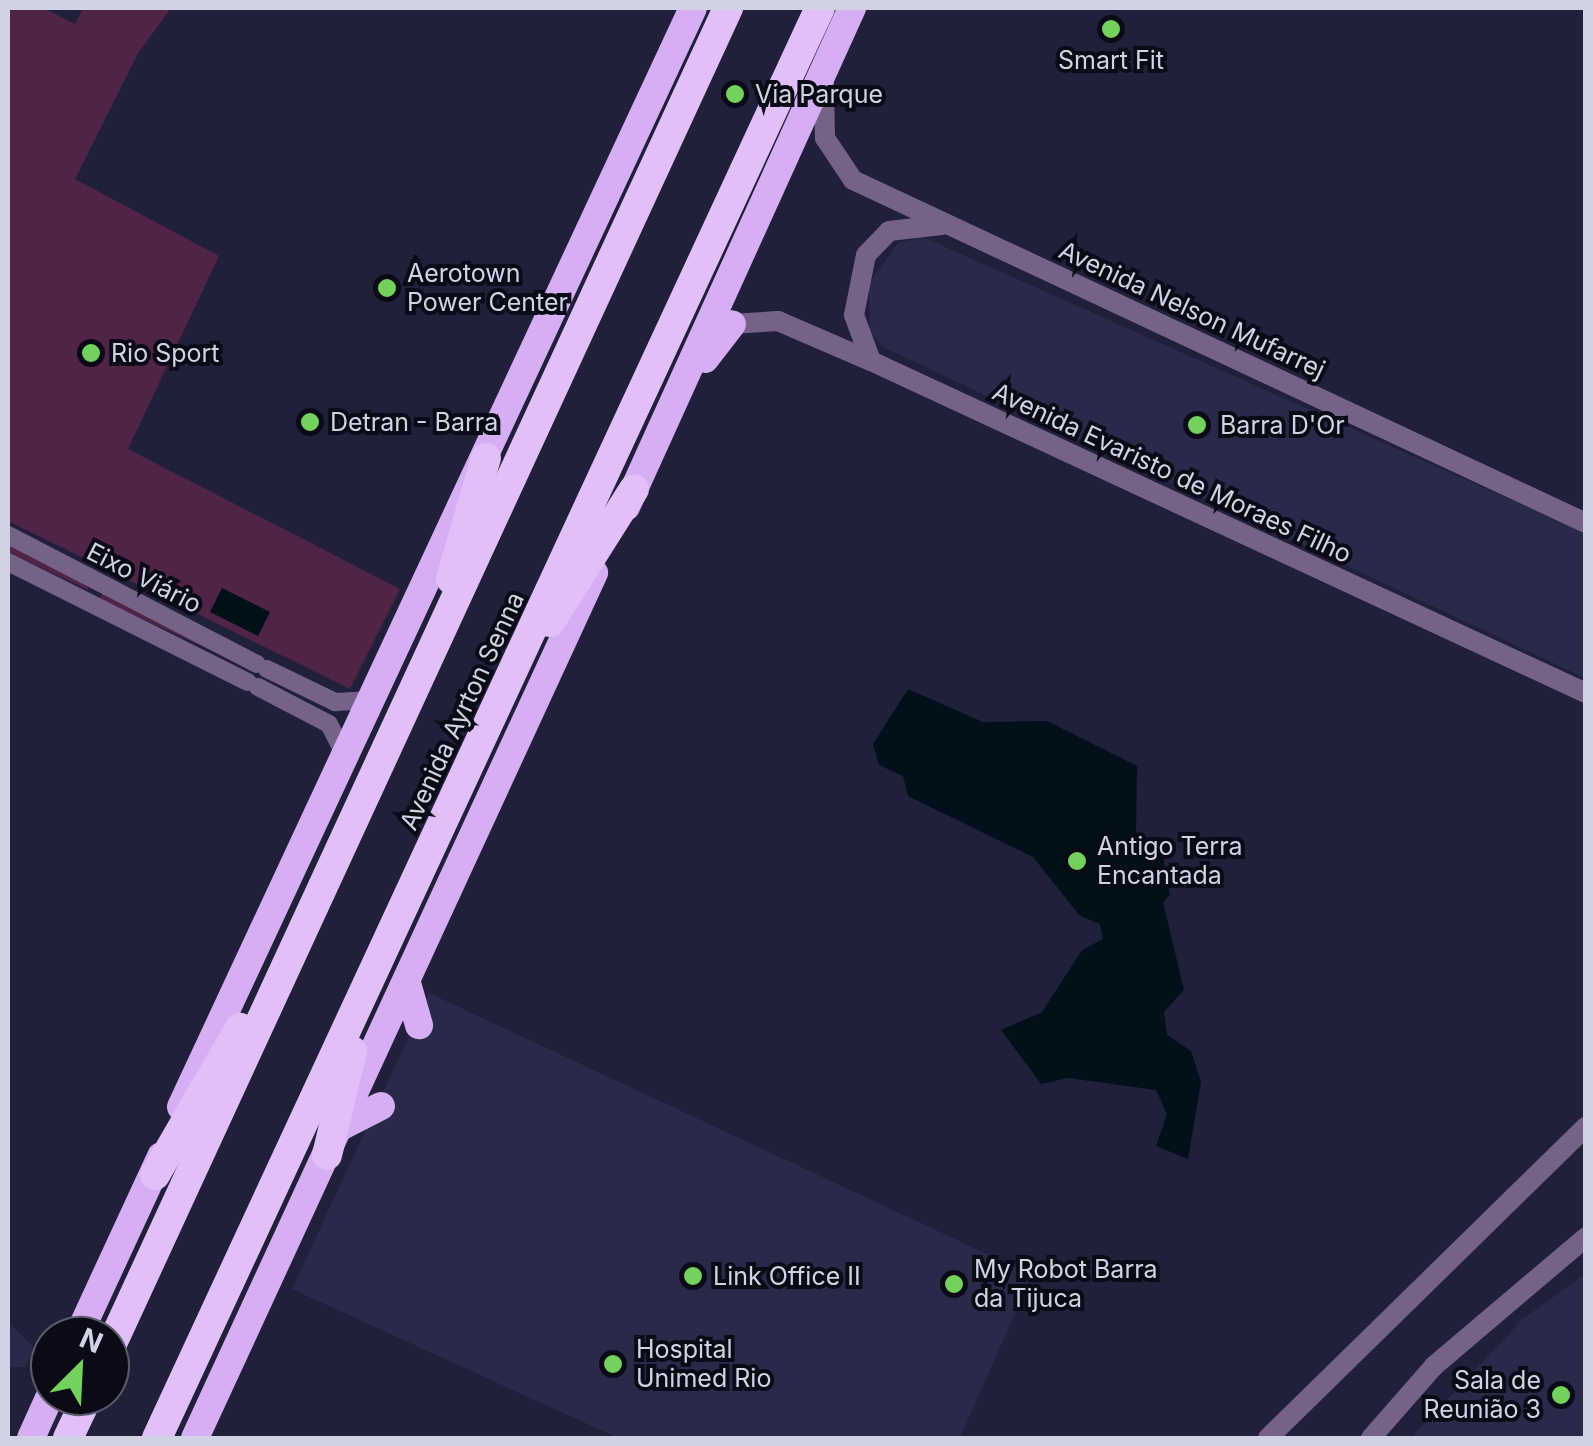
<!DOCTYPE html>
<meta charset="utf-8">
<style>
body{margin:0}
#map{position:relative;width:1593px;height:1446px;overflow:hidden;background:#20203b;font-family:Inter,sans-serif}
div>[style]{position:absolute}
.built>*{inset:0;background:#29294a}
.green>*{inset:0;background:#4f2444}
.water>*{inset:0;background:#001119}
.minor>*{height:18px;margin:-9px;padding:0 9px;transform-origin:9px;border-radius:9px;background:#766187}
.tertiary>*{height:20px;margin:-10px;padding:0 10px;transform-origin:10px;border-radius:10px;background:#766187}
.trunk>*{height:28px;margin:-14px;padding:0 14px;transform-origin:14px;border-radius:14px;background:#d6aef3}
.motorway>*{height:30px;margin:-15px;padding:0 15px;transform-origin:15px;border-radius:15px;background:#e1c0fa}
.dots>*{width:28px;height:28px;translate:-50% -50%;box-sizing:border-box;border:5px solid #0b0b17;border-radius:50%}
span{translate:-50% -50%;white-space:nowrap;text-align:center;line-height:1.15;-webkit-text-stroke:8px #0b0b17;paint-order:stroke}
.poi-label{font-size:25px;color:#d1d3e5}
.left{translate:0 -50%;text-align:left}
.right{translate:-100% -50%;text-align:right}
.street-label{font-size:25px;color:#d1d3e5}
.frame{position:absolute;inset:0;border:10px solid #d1d3e5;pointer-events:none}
.north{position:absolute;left:30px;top:1316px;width:100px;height:100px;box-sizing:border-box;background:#0b0b17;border:2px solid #5a5b69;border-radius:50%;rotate:24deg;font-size:28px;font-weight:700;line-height:40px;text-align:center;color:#d1d3e5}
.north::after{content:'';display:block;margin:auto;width:35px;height:45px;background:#72d25d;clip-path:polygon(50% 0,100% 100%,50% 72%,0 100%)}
</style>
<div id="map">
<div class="built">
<i style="clip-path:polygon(923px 237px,1585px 533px,1585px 678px,883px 347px,870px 332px,869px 283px,898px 243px)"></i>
<i style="clip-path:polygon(429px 993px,1032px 1275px,960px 1438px,618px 1438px,292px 1289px)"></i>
<i style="clip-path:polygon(1585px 1274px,1585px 1438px,1411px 1438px,1523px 1319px)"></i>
<i style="clip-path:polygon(8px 1322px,34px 1348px,25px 1367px,8px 1367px)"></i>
</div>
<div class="green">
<i style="clip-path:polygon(8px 8px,43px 8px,75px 24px,83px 8px,171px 8px,137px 55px,75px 179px,219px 256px,128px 449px,400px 589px,350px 689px,8px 521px)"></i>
<i style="clip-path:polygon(8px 544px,88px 586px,88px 590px,8px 552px)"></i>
<i style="clip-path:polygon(103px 593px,210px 648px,210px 650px,100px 599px)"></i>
</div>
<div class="water">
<i style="clip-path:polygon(222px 588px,270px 612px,258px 636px,210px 612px)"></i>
<i style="clip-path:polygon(908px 689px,983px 722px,1047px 721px,1137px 766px,1136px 832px,1162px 850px,1170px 895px,1163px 902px,1184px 990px,1164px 1012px,1167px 1035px,1191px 1051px,1201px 1082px,1188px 1159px,1156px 1146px,1167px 1114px,1156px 1090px,1068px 1078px,1041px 1084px,1001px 1030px,1042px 1012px,1082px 950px,1103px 939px,1100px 924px,1080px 916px,1033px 857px,908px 796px,903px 776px,879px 765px,873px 744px)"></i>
</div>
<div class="minor">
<i style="left:8px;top:535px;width:280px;rotate:27.4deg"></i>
<i style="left:8px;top:562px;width:268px;rotate:26.6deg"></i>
<i style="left:267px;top:669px;width:76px;rotate:25.9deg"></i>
<i style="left:335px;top:702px;width:38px;rotate:-3deg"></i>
<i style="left:258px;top:687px;width:80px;rotate:27.5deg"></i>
<i style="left:329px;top:724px;width:38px;rotate:63deg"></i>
</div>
<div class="tertiary">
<i style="left:824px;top:82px;width:56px;rotate:89deg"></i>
<i style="left:825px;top:138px;width:50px;rotate:56.3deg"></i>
<i style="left:853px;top:180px;width:809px;rotate:25.08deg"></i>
<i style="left:732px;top:324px;width:46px;rotate:-3.7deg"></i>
<i style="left:778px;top:321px;width:101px;rotate:23.3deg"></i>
<i style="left:871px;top:361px;width:788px;rotate:24.91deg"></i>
<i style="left:871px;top:361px;width:49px;rotate:-110.3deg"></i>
<i style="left:854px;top:315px;width:61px;rotate:-78.7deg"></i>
<i style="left:866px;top:255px;width:33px;rotate:-46deg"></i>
<i style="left:889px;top:231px;width:53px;rotate:-6.5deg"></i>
<i style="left:1268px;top:1438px;width:445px;rotate:-44.4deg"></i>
<i style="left:1371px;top:1438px;width:96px;rotate:-48.8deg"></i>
<i style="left:1434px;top:1366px;width:199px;rotate:-40.3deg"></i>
</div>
<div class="trunk">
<i style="left:705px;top:359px;width:44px;rotate:-52.4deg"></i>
<i style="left:626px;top:507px;width:548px;rotate:-65.63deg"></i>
<i style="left:407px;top:983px;width:44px;rotate:74.1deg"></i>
<i style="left:181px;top:1107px;width:1212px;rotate:-65.02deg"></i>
<i style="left:340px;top:1127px;width:46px;rotate:-27.1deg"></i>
<i style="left:78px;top:1336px;width:198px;rotate:-65.2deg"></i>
<i style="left:31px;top:1438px;width:46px;rotate:-65.7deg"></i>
<i style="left:195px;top:1438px;width:953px;rotate:-65.24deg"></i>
</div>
<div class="motorway">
<i style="left:451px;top:579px;width:126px;rotate:-73.9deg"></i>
<i style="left:550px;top:622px;width:157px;rotate:-57.7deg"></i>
<i style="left:327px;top:1155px;width:107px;rotate:-76.5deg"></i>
<i style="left:155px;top:1175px;width:170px;rotate:-60deg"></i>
<i style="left:110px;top:1348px;width:1476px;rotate:-65.24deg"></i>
<i style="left:68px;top:1438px;width:47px;rotate:-64.5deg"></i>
<i style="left:157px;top:1438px;width:1576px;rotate:-65.13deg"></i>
</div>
<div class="dots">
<i style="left:1111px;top:29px;background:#72d25d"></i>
<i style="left:735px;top:94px;background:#72d25d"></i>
<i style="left:387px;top:288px;background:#72d25d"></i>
<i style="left:91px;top:353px;background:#72d25d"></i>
<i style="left:310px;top:422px;background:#72d25d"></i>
<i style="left:1197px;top:425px;background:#72d25d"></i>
<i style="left:1077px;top:861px;background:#72d25d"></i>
<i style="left:693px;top:1276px;background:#72d25d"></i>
<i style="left:954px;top:1284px;background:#72d25d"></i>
<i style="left:613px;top:1364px;background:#72d25d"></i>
<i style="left:1561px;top:1395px;background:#72d25d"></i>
</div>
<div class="poi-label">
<span style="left:1111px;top:60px">Smart Fit</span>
<span class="left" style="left:755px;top:94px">Via Parque</span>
<span class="left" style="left:407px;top:288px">Aerotown<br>Power Center</span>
<span class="left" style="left:111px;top:353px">Rio Sport</span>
<span class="left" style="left:330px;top:422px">Detran - Barra</span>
<span class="left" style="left:1220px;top:425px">Barra D'Or</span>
<span class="left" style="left:1097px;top:861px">Antigo Terra<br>Encantada</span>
<span class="left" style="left:974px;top:1284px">My Robot Barra<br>da Tijuca</span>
<span class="left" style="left:713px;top:1276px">Link Office II</span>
<span class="left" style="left:636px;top:1364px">Hospital<br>Unimed Rio</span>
<span class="right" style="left:1541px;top:1395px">Sala de<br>Reunião 3</span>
</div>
<div class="street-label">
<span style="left:1192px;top:310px;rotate:25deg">Avenida Nelson Mufarrej</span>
<span style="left:1172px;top:473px;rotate:25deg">Avenida Evaristo de Moraes Filho</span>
<span style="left:144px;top:578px;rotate:27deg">Eixo Viário</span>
<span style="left:462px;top:711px;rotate:-65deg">Avenida Ayrton Senna</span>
</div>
<div class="frame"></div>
<div class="north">N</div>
</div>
